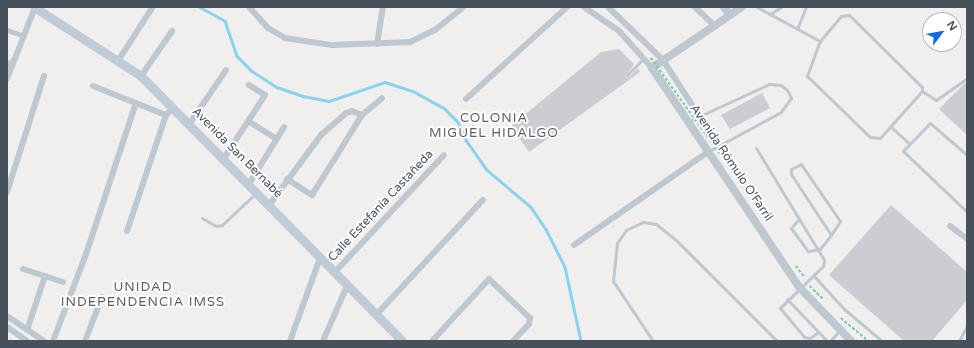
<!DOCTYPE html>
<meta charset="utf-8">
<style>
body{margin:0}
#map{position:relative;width:974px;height:348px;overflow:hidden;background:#f1eeee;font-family:"Varela Round",sans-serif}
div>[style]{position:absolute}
.stream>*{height:2.5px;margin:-1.25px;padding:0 1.25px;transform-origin:1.25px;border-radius:1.25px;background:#88d4ed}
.building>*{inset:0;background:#cbcdd3}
.path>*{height:1.5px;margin-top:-0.75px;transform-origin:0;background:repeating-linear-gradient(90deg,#73cea5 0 3px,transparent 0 5px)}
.service>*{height:3px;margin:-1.5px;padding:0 1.5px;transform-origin:1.5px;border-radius:1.5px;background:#bec8d1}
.pedestrian>*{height:4.5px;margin:-2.25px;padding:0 2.25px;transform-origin:2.25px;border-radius:2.25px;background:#bec8d1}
.minor>*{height:6px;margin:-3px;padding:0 3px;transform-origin:3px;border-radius:3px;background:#bec8d1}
.tertiary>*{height:8px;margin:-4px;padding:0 4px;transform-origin:4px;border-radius:4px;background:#bec8d1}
.secondary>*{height:9px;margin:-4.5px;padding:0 4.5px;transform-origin:4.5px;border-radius:4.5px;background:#c0cbd8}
.path-bridge>*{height:1.5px;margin-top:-0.75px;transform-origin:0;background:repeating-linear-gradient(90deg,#73cea5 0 3px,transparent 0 5px)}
span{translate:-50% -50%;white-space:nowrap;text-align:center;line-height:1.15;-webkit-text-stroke:4px #fff;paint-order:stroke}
.street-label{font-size:12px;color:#46515c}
.neighbourhood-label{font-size:13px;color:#5b5e63;letter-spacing:1px}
.frame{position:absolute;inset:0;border:8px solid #46515c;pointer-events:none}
.north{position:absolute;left:922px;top:12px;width:40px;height:40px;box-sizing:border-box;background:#fff;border:1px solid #b5b9be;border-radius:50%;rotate:58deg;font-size:11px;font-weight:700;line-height:16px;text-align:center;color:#46515c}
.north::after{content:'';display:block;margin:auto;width:14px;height:18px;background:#1667e3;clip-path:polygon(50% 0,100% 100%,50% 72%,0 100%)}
</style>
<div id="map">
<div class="stream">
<i style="left:200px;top:7px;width:29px;rotate:29deg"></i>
<i style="left:225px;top:21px;width:37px;rotate:71deg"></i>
<i style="left:237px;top:56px;width:21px;rotate:45deg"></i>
<i style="left:252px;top:71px;width:30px;rotate:33deg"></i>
<i style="left:277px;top:87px;width:28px;rotate:19deg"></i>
<i style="left:303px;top:96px;width:26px;rotate:11deg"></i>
<i style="left:329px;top:101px;width:59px;rotate:-18.7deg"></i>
<i style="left:385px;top:82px;width:29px;rotate:18deg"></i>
<i style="left:413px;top:91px;width:35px;rotate:29deg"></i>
<i style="left:444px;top:108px;width:20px;rotate:45deg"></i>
<i style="left:458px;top:122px;width:20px;rotate:66deg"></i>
<i style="left:466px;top:140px;width:35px;rotate:55deg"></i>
<i style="left:486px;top:169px;width:59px;rotate:40.2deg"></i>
<i style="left:531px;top:207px;width:27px;rotate:56deg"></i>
<i style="left:546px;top:229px;width:42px;rotate:63.4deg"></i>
<i style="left:565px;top:267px;width:76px;rotate:77.8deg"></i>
</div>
<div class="building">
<i style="clip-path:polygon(619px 49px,634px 64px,625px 77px,629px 77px,638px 68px,640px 72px,529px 152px,511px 126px,601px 52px)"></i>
<i style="clip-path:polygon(965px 83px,967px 85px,967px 135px,939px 109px)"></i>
<i style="clip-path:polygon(762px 93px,770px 108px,730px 129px,721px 115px)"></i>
<i style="clip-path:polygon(891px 205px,967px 272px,967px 300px,932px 341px,904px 341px,829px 275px)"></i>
</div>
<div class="path">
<i style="left:796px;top:266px;width:15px;rotate:53deg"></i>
<i style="left:810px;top:286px;width:18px;rotate:45deg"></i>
<i style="left:841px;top:318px;width:35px;rotate:40deg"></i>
</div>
<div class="service">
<i style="left:757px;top:7px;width:72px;rotate:28.4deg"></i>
<i style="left:770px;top:14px;width:13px;rotate:-32deg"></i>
<i style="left:849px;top:15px;width:103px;rotate:44.6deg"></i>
<i style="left:922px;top:87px;width:4px;rotate:90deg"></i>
<i style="left:922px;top:91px;width:63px;rotate:131.8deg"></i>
<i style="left:880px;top:138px;width:10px;rotate:-174deg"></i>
<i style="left:870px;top:137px;width:88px;rotate:-135.9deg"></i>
<i style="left:807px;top:76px;width:37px;rotate:-70deg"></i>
<i style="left:820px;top:41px;width:33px;rotate:-50deg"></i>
<i style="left:841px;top:16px;width:8px;rotate:-7deg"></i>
<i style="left:797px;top:29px;width:24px;rotate:-68deg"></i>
<i style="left:627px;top:75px;width:23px;rotate:-45deg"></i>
<i style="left:922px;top:91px;width:17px;rotate:33deg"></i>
<i style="left:936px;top:100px;width:38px;rotate:-35deg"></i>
<i style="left:689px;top:121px;width:88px;rotate:-24.8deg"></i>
<i style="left:769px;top:84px;width:12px;rotate:5deg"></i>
<i style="left:781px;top:85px;width:8px;rotate:40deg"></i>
<i style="left:787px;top:90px;width:9px;rotate:63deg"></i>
<i style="left:791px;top:98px;width:17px;rotate:126deg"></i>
<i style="left:781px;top:112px;width:82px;rotate:151.6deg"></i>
<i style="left:891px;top:127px;width:24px;rotate:42deg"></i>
<i style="left:756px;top:148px;width:131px;rotate:58.7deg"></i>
<i style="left:824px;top:260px;width:6px;rotate:99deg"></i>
<i style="left:823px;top:266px;width:60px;rotate:135.7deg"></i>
<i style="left:780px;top:308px;width:38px;rotate:50deg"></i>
<i style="left:804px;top:337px;width:6px;rotate:9deg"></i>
<i style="left:810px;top:338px;width:9px;rotate:-36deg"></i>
<i style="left:967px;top:155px;width:49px;rotate:-139.1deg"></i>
<i style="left:930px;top:123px;width:39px;rotate:134deg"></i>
<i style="left:903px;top:151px;width:88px;rotate:43.6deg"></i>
<i style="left:202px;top:218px;width:16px;rotate:30deg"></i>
<i style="left:216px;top:226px;width:6px;rotate:-9deg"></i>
<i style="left:222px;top:225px;width:45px;rotate:-43.2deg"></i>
<i style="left:799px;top:219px;width:12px;rotate:132deg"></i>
<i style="left:791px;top:228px;width:29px;rotate:54deg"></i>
<i style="left:808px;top:251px;width:12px;rotate:-9deg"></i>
<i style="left:820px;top:249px;width:18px;rotate:-52deg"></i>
<i style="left:831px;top:235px;width:17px;rotate:-57deg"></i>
<i style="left:840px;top:221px;width:69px;rotate:-124.4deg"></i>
<i style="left:801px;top:164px;width:11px;rotate:153deg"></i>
<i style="left:791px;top:169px;width:5px;rotate:90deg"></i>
<i style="left:791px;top:174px;width:73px;rotate:56.7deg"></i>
<i style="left:814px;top:276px;width:45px;rotate:47.7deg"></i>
<i style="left:844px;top:309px;width:50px;rotate:40.1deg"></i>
<i style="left:787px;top:299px;width:58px;rotate:46.4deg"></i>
<i style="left:653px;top:341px;width:72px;rotate:-123.7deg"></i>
<i style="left:613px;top:281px;width:38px;rotate:-84deg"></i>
<i style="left:617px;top:243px;width:16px;rotate:-55deg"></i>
<i style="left:626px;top:230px;width:19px;rotate:-25deg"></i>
<i style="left:643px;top:222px;width:13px;rotate:9deg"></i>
<i style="left:656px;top:224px;width:26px;rotate:39deg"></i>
<i style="left:676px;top:240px;width:143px;rotate:45deg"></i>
<i style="left:830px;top:341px;width:13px;rotate:-48deg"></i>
<i style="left:959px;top:341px;width:17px;rotate:-62deg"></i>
</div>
<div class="pedestrian">
<i style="left:7px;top:30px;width:18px;rotate:19deg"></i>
<i style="left:7px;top:64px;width:7px;rotate:-34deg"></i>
</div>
<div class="minor">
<i style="left:249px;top:7px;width:28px;rotate:48deg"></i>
<i style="left:268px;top:28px;width:20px;rotate:30deg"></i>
<i style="left:285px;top:38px;width:48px;rotate:8.5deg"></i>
<i style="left:332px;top:45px;width:78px;rotate:-2.2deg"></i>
<i style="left:410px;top:42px;width:28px;rotate:-26deg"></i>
<i style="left:435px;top:30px;width:36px;rotate:-39deg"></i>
<i style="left:584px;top:7px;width:42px;rotate:34.4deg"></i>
<i style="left:619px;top:31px;width:50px;rotate:48.3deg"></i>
<i style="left:608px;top:7px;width:76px;rotate:43.9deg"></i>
<i style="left:663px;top:60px;width:54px;rotate:57.2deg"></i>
<i style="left:695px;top:7px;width:28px;rotate:44deg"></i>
<i style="left:377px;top:44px;width:37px;rotate:-81deg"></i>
<i style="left:118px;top:61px;width:63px;rotate:-57.3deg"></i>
<i style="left:141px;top:76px;width:55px;rotate:-55.4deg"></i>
<i style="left:7px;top:79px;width:77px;rotate:-68.7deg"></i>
<i style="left:93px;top:86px;width:79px;rotate:21.7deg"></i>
<i style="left:166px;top:115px;width:4px;rotate:-45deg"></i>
<i style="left:466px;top:99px;width:137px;rotate:-42.3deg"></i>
<i style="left:248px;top:121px;width:34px;rotate:32deg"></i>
<i style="left:190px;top:123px;width:64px;rotate:-55.8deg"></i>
<i style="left:224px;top:158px;width:75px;rotate:-56.9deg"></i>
<i style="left:265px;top:95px;width:19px;rotate:-148deg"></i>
<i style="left:287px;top:179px;width:30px;rotate:33deg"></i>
<i style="left:312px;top:195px;width:94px;rotate:-58deg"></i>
<i style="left:362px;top:115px;width:26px;rotate:-40deg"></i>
<i style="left:249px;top:184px;width:67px;rotate:-58.4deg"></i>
<i style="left:7px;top:192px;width:122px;rotate:-72.3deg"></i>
<i style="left:270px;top:204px;width:86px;rotate:-53.5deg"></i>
<i style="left:321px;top:135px;width:33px;rotate:-41deg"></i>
<i style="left:346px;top:113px;width:6px;rotate:-18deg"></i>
<i style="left:352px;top:111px;width:11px;rotate:22deg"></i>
<i style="left:950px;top:226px;width:21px;rotate:37deg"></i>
<i style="left:127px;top:231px;width:122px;rotate:-71.4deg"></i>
<i style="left:574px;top:245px;width:163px;rotate:-34.8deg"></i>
<i style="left:23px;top:269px;width:42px;rotate:18deg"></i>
<i style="left:334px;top:273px;width:161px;rotate:-47deg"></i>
<i style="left:376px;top:315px;width:157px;rotate:-47.1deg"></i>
<i style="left:7px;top:316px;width:45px;rotate:34deg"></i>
<i style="left:7px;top:327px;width:24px;rotate:35deg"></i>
<i style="left:27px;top:330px;width:57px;rotate:-71.6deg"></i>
<i style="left:53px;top:341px;width:93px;rotate:-69.2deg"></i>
<i style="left:86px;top:254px;width:159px;rotate:-71.7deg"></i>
<i style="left:85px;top:341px;width:47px;rotate:-68.9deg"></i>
<i style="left:290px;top:341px;width:88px;rotate:-70.1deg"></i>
<i style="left:323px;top:341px;width:60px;rotate:-66.4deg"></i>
<i style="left:432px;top:341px;width:84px;rotate:-47.4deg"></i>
<i style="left:489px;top:279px;width:57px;rotate:43.6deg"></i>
<i style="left:530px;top:318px;width:6px;rotate:99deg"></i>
<i style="left:529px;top:324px;width:23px;rotate:133deg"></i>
</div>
<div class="tertiary">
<i style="left:724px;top:7px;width:10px;rotate:53deg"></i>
<i style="left:742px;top:7px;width:109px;rotate:145.9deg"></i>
<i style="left:652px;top:68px;width:265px;rotate:56.1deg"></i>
<i style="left:800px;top:288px;width:74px;rotate:46.1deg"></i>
</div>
<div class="secondary">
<i style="left:34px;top:7px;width:127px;rotate:32.8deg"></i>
<i style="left:141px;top:76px;width:372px;rotate:45.4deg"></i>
</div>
<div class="path-bridge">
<i style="left:651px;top:58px;width:118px;rotate:54.3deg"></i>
</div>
<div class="street-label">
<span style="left:237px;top:153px;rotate:45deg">Avenida San Bernabé</span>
<span style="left:731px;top:163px;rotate:56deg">Avenida Rómulo O'Farril</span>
<span style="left:381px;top:206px;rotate:-47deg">Calle Estefanía Castañeda</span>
</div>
<div class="neighbourhood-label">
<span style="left:494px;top:126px">COLONIA<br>MIGUEL HIDALGO</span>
<span style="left:143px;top:295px">UNIDAD<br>INDEPENDENCIA IMSS</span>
</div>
<div class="frame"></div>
<div class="north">N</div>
</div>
